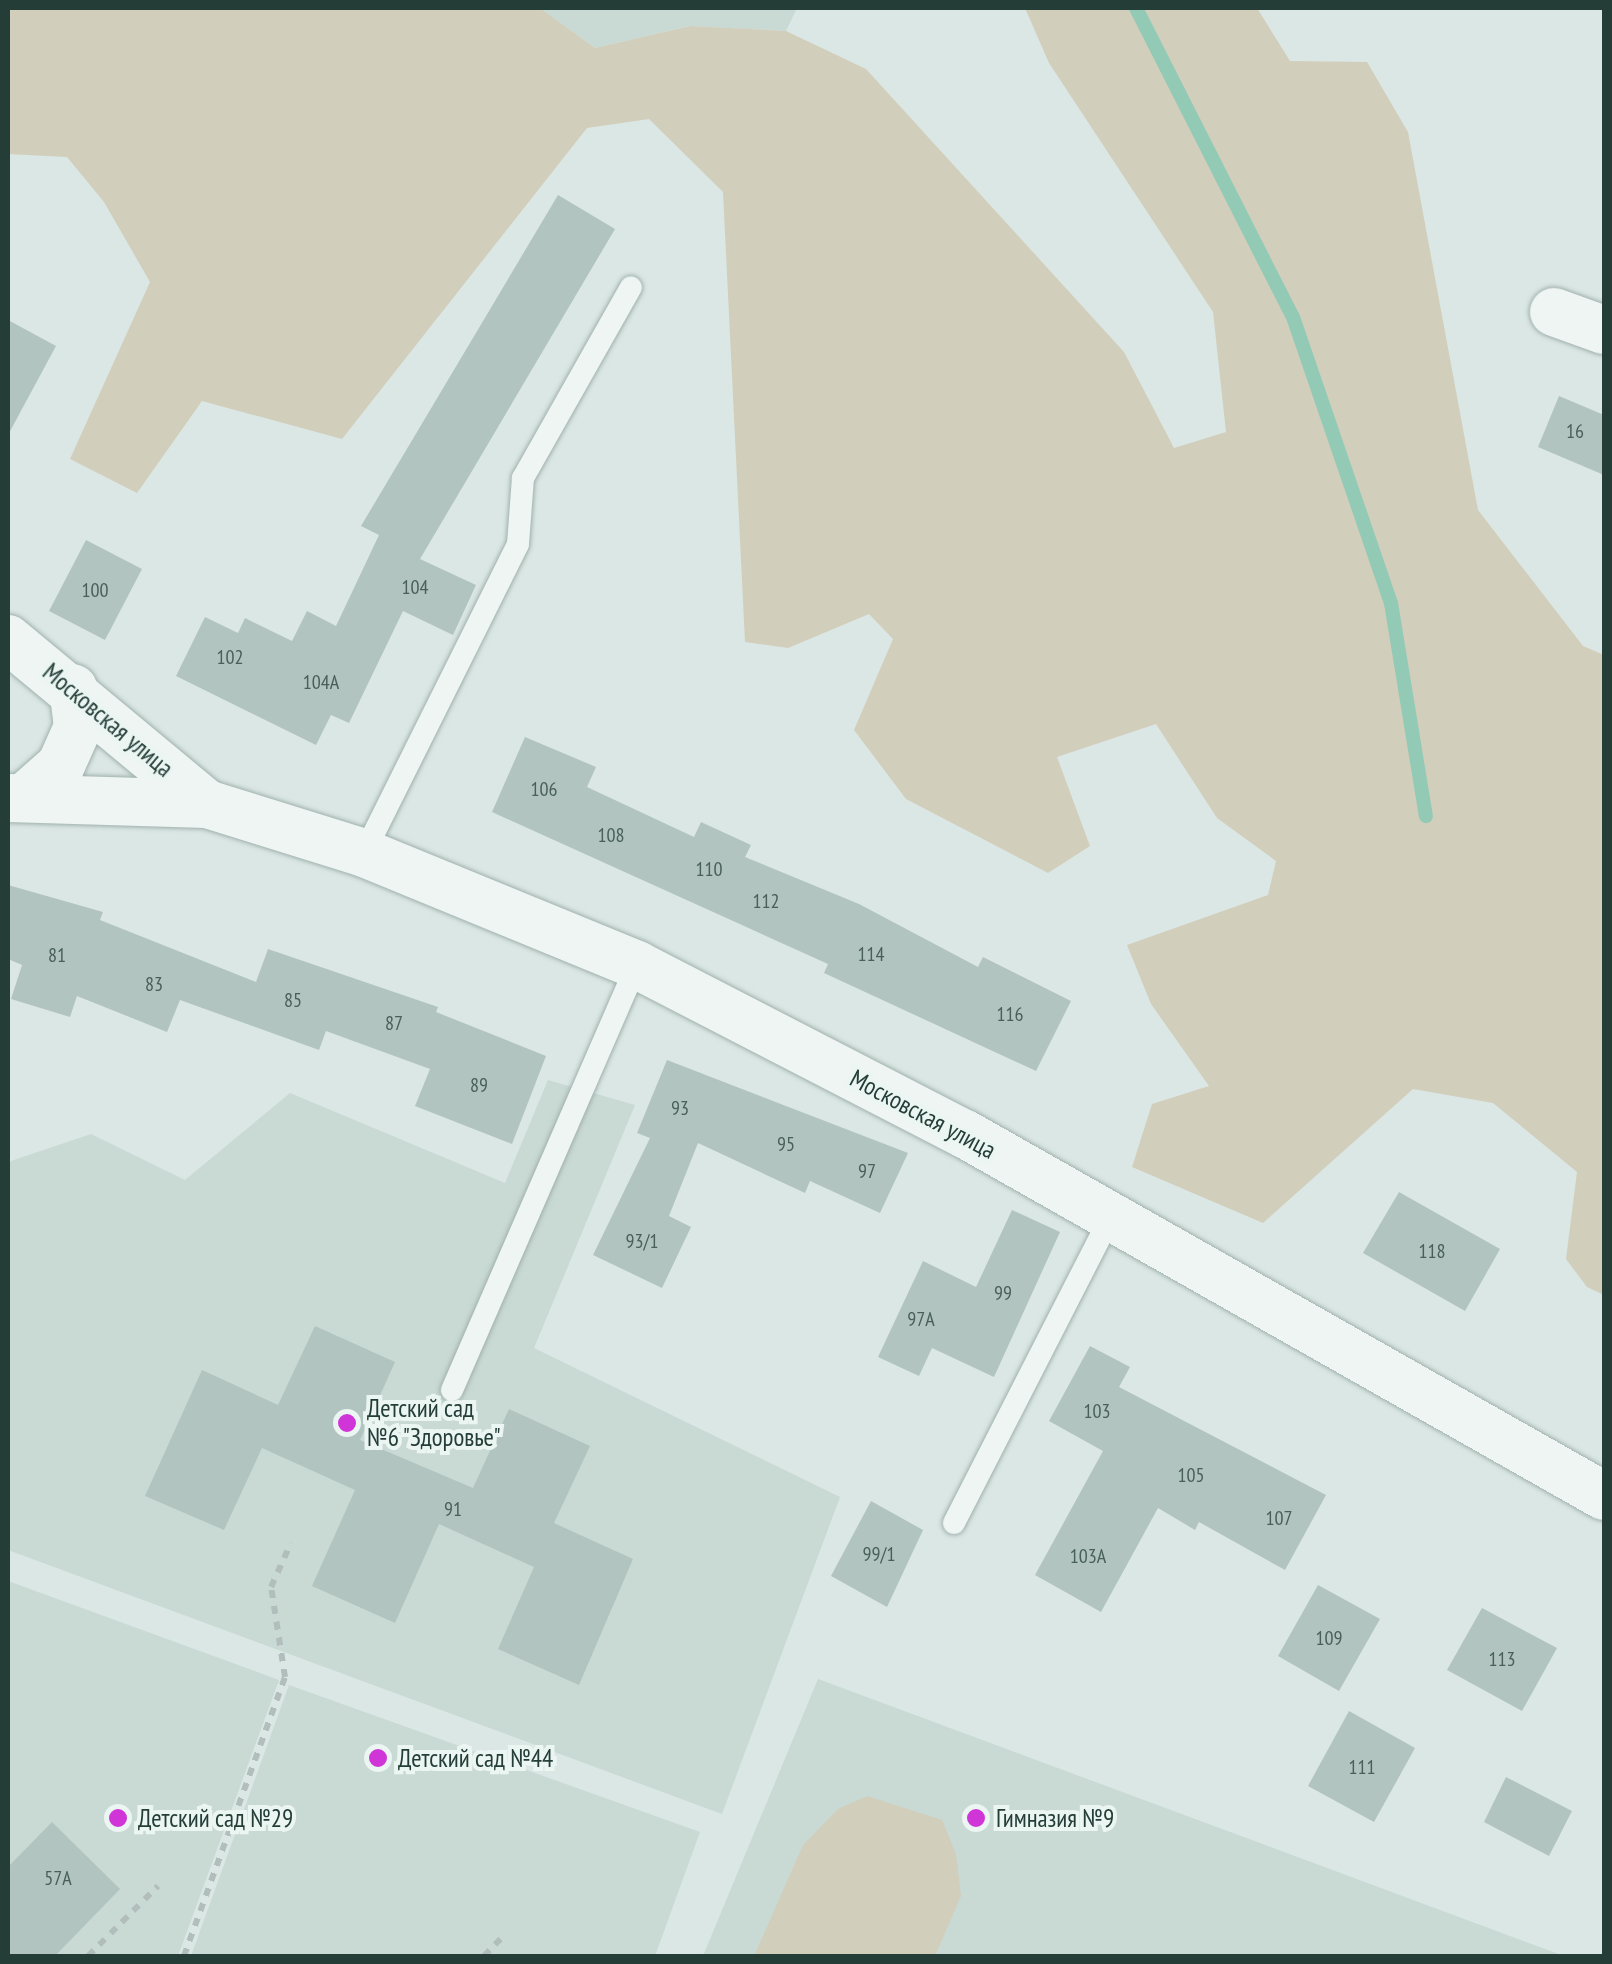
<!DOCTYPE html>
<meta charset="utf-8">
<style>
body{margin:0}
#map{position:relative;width:1612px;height:1964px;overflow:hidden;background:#dbe7e4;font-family:"PT Sans Narrow",sans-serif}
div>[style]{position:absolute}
.built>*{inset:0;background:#c9d9d4}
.green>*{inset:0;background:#d2cebc}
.stream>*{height:14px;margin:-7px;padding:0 7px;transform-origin:7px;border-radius:7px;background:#93cab5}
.building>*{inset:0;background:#b2c4bf}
.path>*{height:6px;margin-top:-3px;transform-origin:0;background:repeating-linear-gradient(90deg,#b1bebb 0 8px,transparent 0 16px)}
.roads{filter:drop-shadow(0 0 2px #a0b1ad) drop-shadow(0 0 2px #a0b1ad)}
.service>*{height:22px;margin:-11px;padding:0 11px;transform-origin:11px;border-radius:11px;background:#eef5f3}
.minor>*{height:48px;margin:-24px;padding:0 24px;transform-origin:24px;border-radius:24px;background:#eef5f3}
.dots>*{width:28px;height:28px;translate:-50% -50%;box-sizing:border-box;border:5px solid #ebf5f2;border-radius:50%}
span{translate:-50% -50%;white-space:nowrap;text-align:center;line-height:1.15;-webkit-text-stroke:8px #ebf5f2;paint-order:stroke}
.number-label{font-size:20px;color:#486059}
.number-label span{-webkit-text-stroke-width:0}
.street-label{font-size:25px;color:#243e37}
.poi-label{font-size:25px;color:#243e37}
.left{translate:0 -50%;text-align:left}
.frame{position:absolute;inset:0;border:10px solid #243e37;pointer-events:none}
</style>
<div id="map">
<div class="built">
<i style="clip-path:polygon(540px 8px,797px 8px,786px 31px,689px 26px,595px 48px)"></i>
<i style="clip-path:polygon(548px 1080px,635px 1105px,534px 1348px,840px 1497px,722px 1814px,8px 1550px,8px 1162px,91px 1134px,185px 1180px,290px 1093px,505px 1183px)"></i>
<i style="clip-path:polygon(8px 1581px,279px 1680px,178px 1956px,8px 1956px)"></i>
<i style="clip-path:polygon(818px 1679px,1564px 1956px,703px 1956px)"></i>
<i style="clip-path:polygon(289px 1685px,700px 1832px,655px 1956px,191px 1956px)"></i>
</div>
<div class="green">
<i style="clip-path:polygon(8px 8px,540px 8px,595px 48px,690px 26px,786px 31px,866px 69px,1124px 352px,1174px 448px,1226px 432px,1213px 312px,1049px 63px,1025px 8px,1257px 8px,1290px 61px,1367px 62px,1408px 132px,1478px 510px,1583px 646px,1604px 655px,1604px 1295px,1587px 1287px,1566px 1259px,1577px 1172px,1493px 1103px,1413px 1089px,1263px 1223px,1132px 1167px,1152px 1104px,1209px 1086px,1151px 1004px,1127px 945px,1268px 895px,1276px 861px,1217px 818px,1156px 724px,1057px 757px,1090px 846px,1048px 873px,906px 799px,854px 730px,893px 639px,869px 614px,788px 648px,745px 642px,723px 192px,649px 119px,587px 128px,342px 439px,202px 401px,137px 493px,70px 459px,150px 282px,104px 202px,67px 157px,8px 154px)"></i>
<i style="clip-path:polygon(867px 1796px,942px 1820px,956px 1854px,961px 1896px,935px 1956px,754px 1956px,803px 1845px,838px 1809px)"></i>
</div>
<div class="stream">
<i style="left:1136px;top:8px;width:347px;rotate:63.1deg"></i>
<i style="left:1293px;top:317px;width:302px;rotate:71.1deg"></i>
<i style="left:1391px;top:603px;width:216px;rotate:80.7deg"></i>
</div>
<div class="building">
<i style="clip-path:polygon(558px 195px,615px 229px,420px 559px,476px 585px,453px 635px,403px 611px,349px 723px,331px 715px,316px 745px,176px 676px,205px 617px,238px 633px,245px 618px,292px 641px,307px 611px,336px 626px,379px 535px,361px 526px)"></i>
<i style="clip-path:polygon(8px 320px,56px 346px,8px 435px)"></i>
<i style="clip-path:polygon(1559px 396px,1604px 415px,1604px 475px,1538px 447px)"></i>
<i style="clip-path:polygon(86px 540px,142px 569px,105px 640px,49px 611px)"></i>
<i style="clip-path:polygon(525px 737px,596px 767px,587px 787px,694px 837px,701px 822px,751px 845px,745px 857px,859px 904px,978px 967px,983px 957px,1071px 1001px,1036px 1071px,824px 973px,828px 964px,492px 812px)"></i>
<i style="clip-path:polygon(8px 885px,103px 912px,100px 920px,256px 982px,268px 949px,438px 1007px,436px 1012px,546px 1056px,512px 1144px,415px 1106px,430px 1069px,326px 1031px,319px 1050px,180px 1000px,167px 1032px,77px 996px,70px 1017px,11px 999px,22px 965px,8px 959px)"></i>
<i style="clip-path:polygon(667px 1060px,908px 1153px,880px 1213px,810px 1181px,805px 1193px,698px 1143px,669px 1216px,691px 1227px,662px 1288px,593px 1255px,650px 1138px,637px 1133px)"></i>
<i style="clip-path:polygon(1399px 1192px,1500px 1249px,1465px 1311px,1363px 1253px)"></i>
<i style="clip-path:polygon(1012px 1210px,1060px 1232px,994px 1377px,932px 1348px,919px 1376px,878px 1357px,923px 1261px,976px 1287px)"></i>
<i style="clip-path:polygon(315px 1326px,395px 1362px,360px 1440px,473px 1488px,509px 1409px,590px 1446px,554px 1523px,633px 1559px,579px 1685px,498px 1649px,534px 1567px,439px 1524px,395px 1623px,312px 1586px,355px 1490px,262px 1448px,224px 1530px,145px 1496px,202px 1370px,278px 1405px)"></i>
<i style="clip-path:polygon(1090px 1346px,1130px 1367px,1119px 1387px,1326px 1495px,1285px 1570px,1199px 1522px,1195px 1530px,1158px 1508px,1101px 1612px,1035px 1575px,1103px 1451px,1049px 1421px)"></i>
<i style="clip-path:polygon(871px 1501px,923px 1530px,887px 1607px,831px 1576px)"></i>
<i style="clip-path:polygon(1318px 1585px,1380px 1619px,1339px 1691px,1278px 1656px)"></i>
<i style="clip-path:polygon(1482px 1608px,1557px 1648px,1522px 1711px,1447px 1670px)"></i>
<i style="clip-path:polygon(1349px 1711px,1415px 1748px,1374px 1822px,1308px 1786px)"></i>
<i style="clip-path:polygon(1506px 1777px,1572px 1811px,1549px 1856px,1484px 1822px)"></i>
<i style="clip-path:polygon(52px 1822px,120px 1889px,55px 1956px,8px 1956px,8px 1867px)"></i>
</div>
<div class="path">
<i style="left:88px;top:1956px;width:99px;rotate:-45deg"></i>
<i style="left:184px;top:1956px;width:297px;rotate:-70.1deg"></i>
<i style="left:285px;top:1677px;width:91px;rotate:-98.8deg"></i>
<i style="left:271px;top:1587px;width:48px;rotate:-65.6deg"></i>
<i style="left:484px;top:1956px;width:30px;rotate:-46deg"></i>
</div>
<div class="roads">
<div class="service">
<i style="left:364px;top:853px;width:345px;rotate:-63.5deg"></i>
<i style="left:518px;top:544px;width:66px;rotate:-85.7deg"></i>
<i style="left:523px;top:478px;width:219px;rotate:-60.5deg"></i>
<i style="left:452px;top:1390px;width:464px;rotate:-66.5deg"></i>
<i style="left:954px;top:1523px;width:345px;rotate:-62.9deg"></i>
</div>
<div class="minor">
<i style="left:1554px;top:312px;width:53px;rotate:19.8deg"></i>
<i style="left:8px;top:639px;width:259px;rotate:39.7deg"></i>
<i style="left:25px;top:797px;width:48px;rotate:-41.6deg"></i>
<i style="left:61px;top:765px;width:42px;rotate:-65.9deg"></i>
<i style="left:78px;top:727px;width:39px;rotate:-97deg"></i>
<i style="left:8px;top:798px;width:199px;rotate:1.7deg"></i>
<i style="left:207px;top:804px;width:164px;rotate:17.3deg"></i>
<i style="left:364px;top:853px;width:295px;rotate:22.3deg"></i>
<i style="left:637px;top:965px;width:369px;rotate:27.3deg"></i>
<i style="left:965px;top:1134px;width:734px;rotate:29.53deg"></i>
</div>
</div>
<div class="dots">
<i style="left:347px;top:1423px;background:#d035d7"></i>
<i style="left:378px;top:1758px;background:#d035d7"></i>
<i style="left:118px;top:1818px;background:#d035d7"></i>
<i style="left:976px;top:1818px;background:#d035d7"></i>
</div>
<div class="number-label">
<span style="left:1575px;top:431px">16</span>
<span style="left:415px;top:587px">104</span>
<span style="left:95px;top:590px">100</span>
<span style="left:230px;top:657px">102</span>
<span style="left:321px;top:682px">104А</span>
<span style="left:544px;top:789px">106</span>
<span style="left:611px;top:835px">108</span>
<span style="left:709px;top:869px">110</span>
<span style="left:766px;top:901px">112</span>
<span style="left:871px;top:954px">114</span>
<span style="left:57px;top:955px">81</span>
<span style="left:154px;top:984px">83</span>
<span style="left:293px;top:1000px">85</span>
<span style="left:1010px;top:1014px">116</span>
<span style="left:394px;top:1023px">87</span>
<span style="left:479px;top:1085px">89</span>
<span style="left:680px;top:1108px">93</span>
<span style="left:786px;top:1144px">95</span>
<span style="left:867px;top:1171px">97</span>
<span style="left:642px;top:1241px">93/1</span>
<span style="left:1432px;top:1251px">118</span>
<span style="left:1003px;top:1293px">99</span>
<span style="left:921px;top:1319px">97А</span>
<span style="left:1097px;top:1411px">103</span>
<span style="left:1191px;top:1475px">105</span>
<span style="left:453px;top:1509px">91</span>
<span style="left:1279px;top:1518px">107</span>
<span style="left:879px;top:1554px">99/1</span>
<span style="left:1088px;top:1556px">103А</span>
<span style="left:1329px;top:1638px">109</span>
<span style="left:1502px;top:1659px">113</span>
<span style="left:1362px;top:1767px">111</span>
<span style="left:58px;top:1878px">57А</span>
</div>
<div class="street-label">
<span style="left:108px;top:720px;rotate:40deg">Московская улица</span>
<span style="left:923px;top:1114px;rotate:28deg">Московская улица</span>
</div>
<div class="poi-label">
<span class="left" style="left:367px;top:1423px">Детский сад<br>№6 "Здоровье"</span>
<span class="left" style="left:398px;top:1758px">Детский сад №44</span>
<span class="left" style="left:138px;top:1818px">Детский сад №29</span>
<span class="left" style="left:996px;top:1818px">Гимназия №9</span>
</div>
<div class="frame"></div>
</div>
